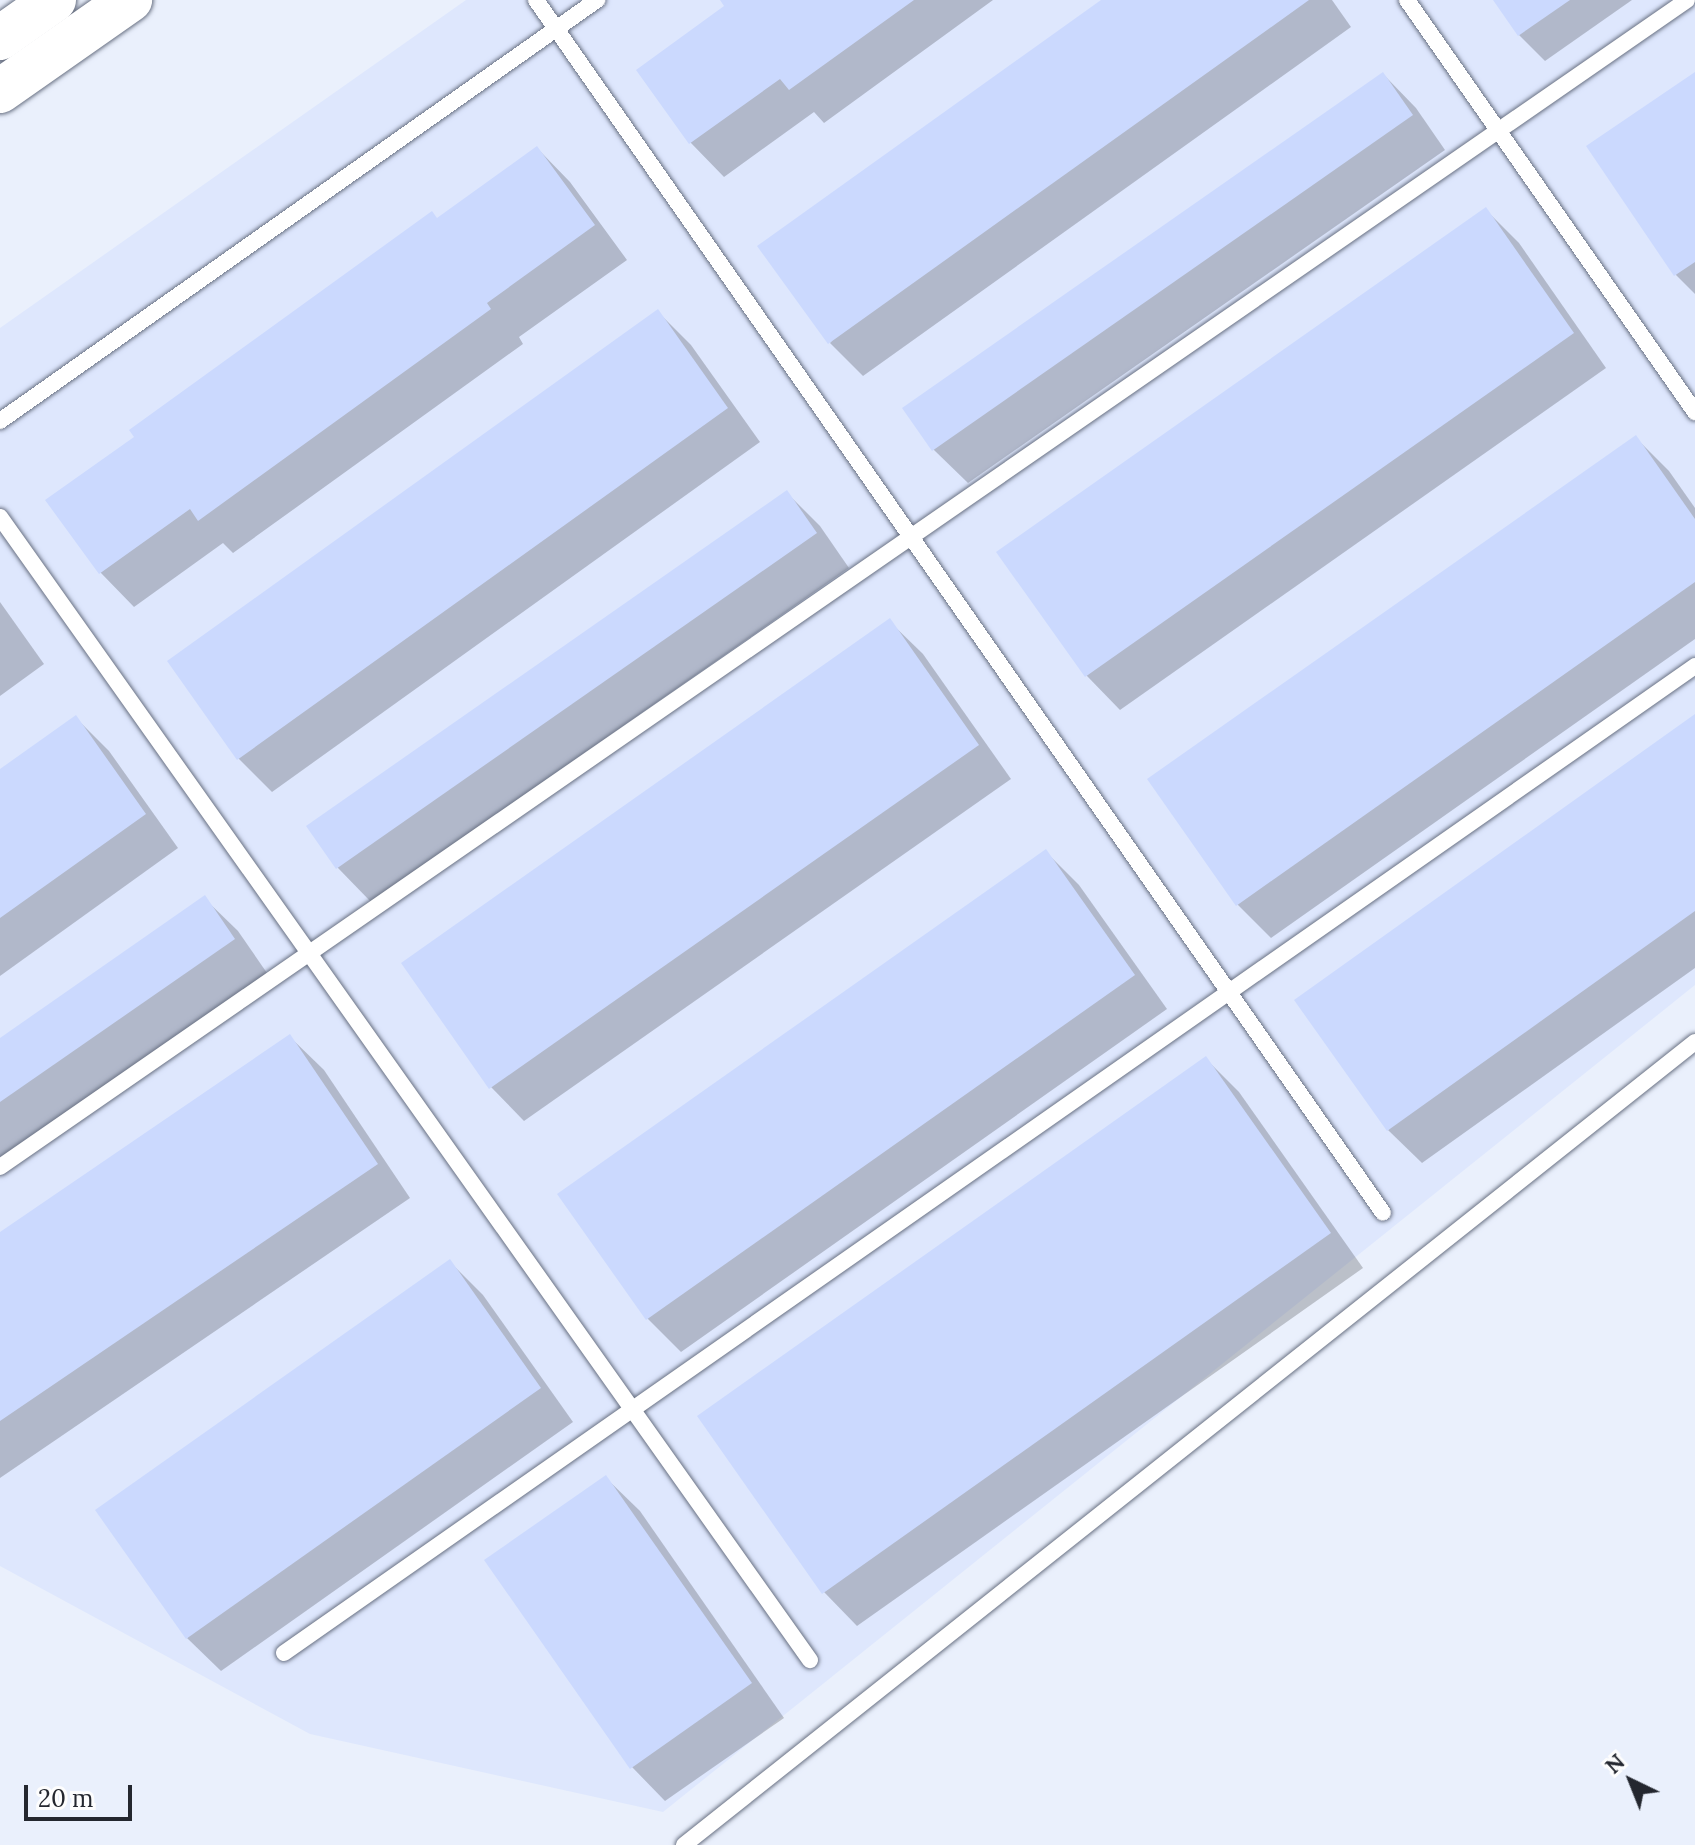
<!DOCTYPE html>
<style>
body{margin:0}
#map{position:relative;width:1695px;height:1845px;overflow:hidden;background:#eaf0fc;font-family:Lora,serif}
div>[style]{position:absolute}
.built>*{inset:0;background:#dee7fd}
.shadow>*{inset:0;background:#0003}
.building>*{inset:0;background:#cbd9fe}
.roads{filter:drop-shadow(0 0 2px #697183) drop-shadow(0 0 2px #697183)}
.service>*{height:16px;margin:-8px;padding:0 8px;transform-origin:8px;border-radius:8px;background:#fff}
.trunk>*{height:44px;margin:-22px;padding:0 22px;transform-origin:22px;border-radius:22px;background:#fff}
span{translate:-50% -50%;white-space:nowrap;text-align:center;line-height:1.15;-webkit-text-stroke:8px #fdfdfd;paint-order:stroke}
.north{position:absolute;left:1591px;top:1741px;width:80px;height:80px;-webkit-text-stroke:6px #fdfdfd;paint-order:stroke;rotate:317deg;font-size:22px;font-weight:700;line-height:32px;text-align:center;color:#24272f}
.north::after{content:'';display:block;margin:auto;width:28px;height:36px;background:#24272f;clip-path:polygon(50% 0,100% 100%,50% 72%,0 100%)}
.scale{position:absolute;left:24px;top:1785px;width:108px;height:36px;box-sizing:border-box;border:4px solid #24272f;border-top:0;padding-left:10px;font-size:24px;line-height:28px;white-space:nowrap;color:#24272f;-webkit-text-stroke:6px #fdfdfd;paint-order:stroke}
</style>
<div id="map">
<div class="built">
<i style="clip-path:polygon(466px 0,1695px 0,1695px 985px,663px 1812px,310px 1734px,0 1566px,0 328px)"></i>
</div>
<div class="shadow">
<i style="clip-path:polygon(722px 0,993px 0,824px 123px,814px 112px,724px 177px,691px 143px,639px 70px,726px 7px)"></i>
<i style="clip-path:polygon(1104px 0,1332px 0,1351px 27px,863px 376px,830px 343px)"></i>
<i style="clip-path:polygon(1495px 0,1632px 0,1545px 61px,1519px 35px)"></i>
<i style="clip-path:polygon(1383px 74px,1416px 108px,1445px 150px,968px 483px,934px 450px,905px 408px)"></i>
<i style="clip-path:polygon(1695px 74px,1695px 294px,1676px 275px)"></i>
<i style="clip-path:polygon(537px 148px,570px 182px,627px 260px,519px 337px,523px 344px,233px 553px,223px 543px,134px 607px,101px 573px,48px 501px)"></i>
<i style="clip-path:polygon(1486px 210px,1519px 243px,1606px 368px,1120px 710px,1087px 676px,999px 552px)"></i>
<i style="clip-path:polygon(658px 312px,691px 345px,760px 442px,272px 792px,238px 758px)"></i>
<i style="clip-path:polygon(1636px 438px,1669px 471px,1695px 508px,1695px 639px,1271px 938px,1237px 904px)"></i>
<i style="clip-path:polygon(787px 493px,820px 526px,849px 568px,371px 902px,338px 868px,309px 827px)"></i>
<i style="clip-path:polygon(0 602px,44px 664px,0 696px)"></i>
<i style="clip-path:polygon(889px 621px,923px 654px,1011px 779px,524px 1121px,491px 1087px)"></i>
<i style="clip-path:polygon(1695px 716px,1695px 968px,1422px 1163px,1388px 1130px)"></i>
<i style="clip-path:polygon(76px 718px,109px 751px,178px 848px,0 976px,0 772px)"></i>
<i style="clip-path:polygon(1046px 852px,1079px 885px,1167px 1009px,681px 1352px,647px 1318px)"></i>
<i style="clip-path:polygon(204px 898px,238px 931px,267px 973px,0 1159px,0 1040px)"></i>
<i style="clip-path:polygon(290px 1037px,324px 1070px,410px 1198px,0 1478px,0 1234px)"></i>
<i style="clip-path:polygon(1206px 1059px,1239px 1092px,1363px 1268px,857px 1626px,824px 1592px)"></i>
<i style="clip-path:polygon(450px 1262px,483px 1295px,573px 1422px,221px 1671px,187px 1638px)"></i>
<i style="clip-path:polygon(606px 1478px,640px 1511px,784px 1718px,665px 1801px,632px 1767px)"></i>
</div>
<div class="building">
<i style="clip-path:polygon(720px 0,914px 0,789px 90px,780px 79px,689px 144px,636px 70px,724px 6px)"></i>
<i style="clip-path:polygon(1101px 0,1309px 0,828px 344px,757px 246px)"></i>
<i style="clip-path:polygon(1493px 0,1570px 0,1518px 36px)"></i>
<i style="clip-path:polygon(1383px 72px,1413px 115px,932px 451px,902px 408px)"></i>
<i style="clip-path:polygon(1695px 72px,1695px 262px,1674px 276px,1586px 146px)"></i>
<i style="clip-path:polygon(537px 146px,595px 225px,487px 303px,491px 309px,198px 521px,190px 509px,99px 574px,45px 500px,134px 437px,129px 430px,432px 211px,437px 218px)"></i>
<i style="clip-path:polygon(1486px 207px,1574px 333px,1085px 677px,996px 552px)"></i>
<i style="clip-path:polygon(658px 309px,728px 408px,237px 760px,167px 661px)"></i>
<i style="clip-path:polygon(1636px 435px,1695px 519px,1695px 582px,1236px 906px,1147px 779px)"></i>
<i style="clip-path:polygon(787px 490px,817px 533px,336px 869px,306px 826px)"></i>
<i style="clip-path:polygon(890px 618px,979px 745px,489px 1089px,401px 963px)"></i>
<i style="clip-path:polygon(1695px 714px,1695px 911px,1387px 1131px,1294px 1000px)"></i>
<i style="clip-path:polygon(76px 715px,146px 814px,0 918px,0 769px)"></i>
<i style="clip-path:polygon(1046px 849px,1135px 975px,646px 1320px,557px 1194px)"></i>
<i style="clip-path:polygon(205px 895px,235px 939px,0 1102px,0 1038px)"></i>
<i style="clip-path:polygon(290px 1034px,378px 1164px,0 1421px,0 1232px)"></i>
<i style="clip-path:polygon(1206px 1056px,1331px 1233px,822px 1594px,697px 1416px)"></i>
<i style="clip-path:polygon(450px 1259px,541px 1388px,186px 1639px,95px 1510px)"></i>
<i style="clip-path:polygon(606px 1475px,752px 1683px,630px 1769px,484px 1560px)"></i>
</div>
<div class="roads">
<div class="service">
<i style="left:536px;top:0;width:1479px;rotate:55.07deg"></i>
<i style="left:1407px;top:0;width:503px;rotate:55.05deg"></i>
<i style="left:0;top:421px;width:731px;rotate:-35.19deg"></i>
<i style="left:0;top:517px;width:1401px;rotate:54.68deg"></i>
<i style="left:0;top:1167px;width:2051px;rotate:-34.67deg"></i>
<i style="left:284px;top:1653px;width:1722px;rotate:-34.97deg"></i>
<i style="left:684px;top:1845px;width:1291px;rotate:-38.46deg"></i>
</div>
<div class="trunk">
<i style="left:0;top:38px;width:66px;rotate:-35.1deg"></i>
<i style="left:0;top:91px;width:159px;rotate:-35deg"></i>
</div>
</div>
<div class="north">N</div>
<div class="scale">20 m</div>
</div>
